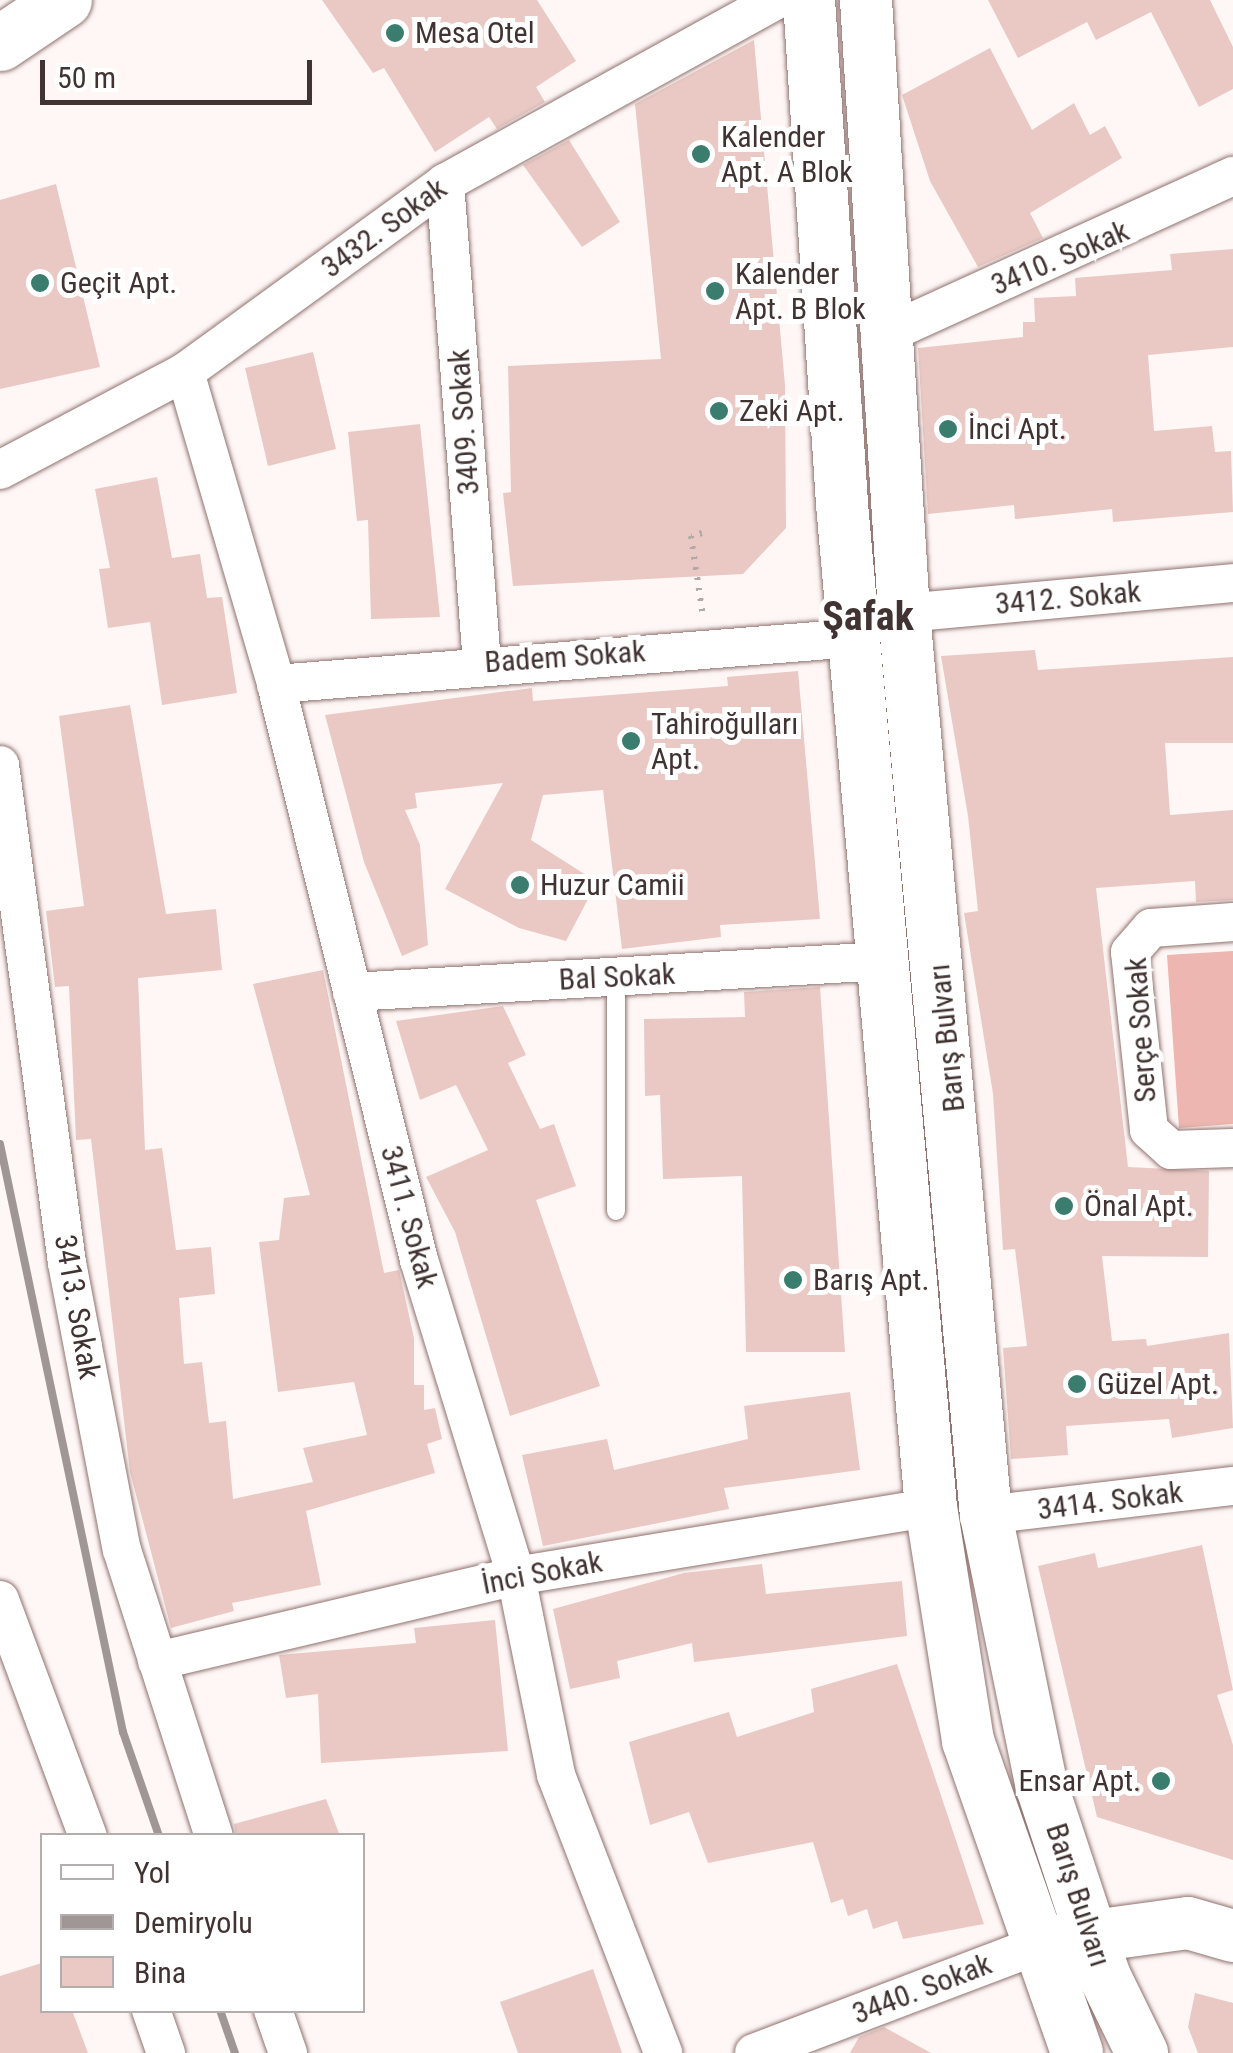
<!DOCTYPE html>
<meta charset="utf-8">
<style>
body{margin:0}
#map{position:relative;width:1233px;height:2053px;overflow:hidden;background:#fef7f6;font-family:"Roboto Condensed",sans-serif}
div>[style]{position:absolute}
.green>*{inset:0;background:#edb6b0}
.building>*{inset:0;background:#eac9c4}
.path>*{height:6px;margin-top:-3px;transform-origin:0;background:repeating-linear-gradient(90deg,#b1a8a7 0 2.5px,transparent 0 10.5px)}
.roads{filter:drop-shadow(0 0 2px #90726e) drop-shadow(0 0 2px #90726e)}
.service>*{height:18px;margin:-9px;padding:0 9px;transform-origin:9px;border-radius:9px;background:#fff}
.minor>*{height:38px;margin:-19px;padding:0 19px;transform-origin:19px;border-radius:19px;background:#fff}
.secondary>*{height:52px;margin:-26px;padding:0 26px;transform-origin:26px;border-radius:26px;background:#fff}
.primary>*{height:55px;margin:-27.5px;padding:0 27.5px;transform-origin:27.5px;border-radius:27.5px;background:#fff}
.rail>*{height:8px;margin:-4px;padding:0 4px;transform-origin:4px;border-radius:4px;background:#a09695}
.dots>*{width:28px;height:28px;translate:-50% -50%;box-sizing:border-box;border:5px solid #fff;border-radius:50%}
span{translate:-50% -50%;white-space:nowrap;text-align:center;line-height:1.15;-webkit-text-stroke:10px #fff;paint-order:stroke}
.poi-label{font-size:30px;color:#413332}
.left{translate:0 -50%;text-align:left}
.right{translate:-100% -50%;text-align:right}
.street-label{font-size:30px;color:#413332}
.district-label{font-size:40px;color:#413332;font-weight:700}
.legend{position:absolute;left:40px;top:1833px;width:325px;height:180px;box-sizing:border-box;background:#fff;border:2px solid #b3adad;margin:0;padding:12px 18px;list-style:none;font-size:30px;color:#413332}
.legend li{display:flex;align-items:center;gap:20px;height:50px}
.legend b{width:50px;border:2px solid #b3adad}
.scale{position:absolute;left:40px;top:60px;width:272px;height:45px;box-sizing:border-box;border:5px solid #413332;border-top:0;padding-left:12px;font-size:30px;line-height:35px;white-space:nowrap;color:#413332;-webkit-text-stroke:8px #fff;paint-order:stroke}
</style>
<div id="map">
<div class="green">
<i style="clip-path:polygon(1233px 951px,1233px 1124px,1179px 1128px,1167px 955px)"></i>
</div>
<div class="building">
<i style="clip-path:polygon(322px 0,537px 0,576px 61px,536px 87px,545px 102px,497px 129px,489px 117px,435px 152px,384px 68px,373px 73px)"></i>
<i style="clip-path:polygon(988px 0,1210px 0,1233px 47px,1233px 89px,1199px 107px,1151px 12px,1096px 40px,1087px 22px,1018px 58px)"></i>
<i style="clip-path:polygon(754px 40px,785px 385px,786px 528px,743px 574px,513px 586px,503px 493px,511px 492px,508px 366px,661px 359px,635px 104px)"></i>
<i style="clip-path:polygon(990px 48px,1032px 130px,1074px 103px,1090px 135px,1105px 126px,1122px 158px,1030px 213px,1043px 238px,978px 267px,930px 181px,902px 95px)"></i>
<i style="clip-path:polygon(569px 140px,620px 222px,582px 247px,523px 165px)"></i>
<i style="clip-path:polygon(56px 184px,100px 367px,0 389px,0 200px)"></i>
<i style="clip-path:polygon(1233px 249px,1233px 347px,1148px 355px,1154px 431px,1212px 426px,1215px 452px,1231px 451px,1233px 512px,1113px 522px,1112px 509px,1015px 519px,1014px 505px,928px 514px,918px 348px,1023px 337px,1023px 322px,1035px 322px,1034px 298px,1076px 296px,1075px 278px,1172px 270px,1170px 254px)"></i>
<i style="clip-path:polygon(313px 352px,336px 449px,268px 466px,245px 368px)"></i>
<i style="clip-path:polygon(420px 424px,440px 617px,371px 619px,368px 520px,357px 521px,348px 432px)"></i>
<i style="clip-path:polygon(157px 477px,172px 558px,200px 554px,207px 598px,222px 597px,237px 693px,162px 705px,150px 622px,108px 628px,99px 569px,110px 568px,95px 489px)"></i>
<i style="clip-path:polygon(1035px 650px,1038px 670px,1233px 657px,1233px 743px,1165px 743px,1170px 815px,1233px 810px,1233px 900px,1196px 902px,1195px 881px,1096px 888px,1128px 1167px,1209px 1171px,1208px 1257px,1102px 1256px,1112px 1341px,1146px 1339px,1147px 1346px,1229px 1333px,1233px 1428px,1172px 1438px,1169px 1419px,1066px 1426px,1068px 1455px,1011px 1459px,1003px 1348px,1027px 1346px,1015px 1249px,1003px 1250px,993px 1094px,964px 913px,978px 911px,968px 816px,941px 656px)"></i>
<i style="clip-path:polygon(798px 671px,820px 919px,720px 925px,721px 937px,622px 949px,603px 790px,543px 795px,531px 840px,597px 882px,566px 941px,519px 928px,445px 889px,503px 783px,415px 793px,417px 808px,405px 810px,420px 845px,428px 945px,402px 956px,364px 862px,325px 715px,532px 688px,533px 701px,728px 686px,727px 677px)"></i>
<i style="clip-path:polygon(130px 705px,166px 914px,216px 909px,222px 970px,138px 978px,145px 1150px,162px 1148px,176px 1250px,211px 1247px,215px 1294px,179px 1298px,184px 1364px,202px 1362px,209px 1423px,226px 1421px,233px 1499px,313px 1482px,303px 1448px,367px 1435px,354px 1382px,278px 1392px,259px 1242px,279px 1240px,284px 1198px,310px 1195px,253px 984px,323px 970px,384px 1273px,399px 1270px,414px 1338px,414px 1385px,424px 1385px,424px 1410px,435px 1408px,442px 1439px,427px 1444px,435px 1473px,306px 1511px,321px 1585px,232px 1603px,234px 1611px,171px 1628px,130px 1472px,91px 1139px,76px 1140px,69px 986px,55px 987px,46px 911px,84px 906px,59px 716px)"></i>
<i style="clip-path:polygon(820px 987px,845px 1352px,746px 1352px,742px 1176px,663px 1179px,660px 1095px,645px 1096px,644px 1019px,745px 1017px,744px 992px)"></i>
<i style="clip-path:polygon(503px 1006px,526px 1055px,508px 1063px,540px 1129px,554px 1124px,576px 1186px,536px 1200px,600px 1386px,510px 1416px,455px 1232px,426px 1177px,488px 1150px,456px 1085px,420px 1100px,396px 1021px)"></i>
<i style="clip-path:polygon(850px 1392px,860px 1470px,724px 1488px,729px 1509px,543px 1546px,522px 1455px,607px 1439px,614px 1470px,748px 1439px,744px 1406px)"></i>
<i style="clip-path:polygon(1202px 1545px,1233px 1690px,1217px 1695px,1233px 1745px,1233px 1860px,1097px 1817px,1038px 1566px,1095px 1553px,1098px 1568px)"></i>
<i style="clip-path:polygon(762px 1564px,766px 1594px,902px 1581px,907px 1636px,694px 1662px,692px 1643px,617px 1661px,620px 1678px,570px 1689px,553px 1609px,684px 1573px)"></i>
<i style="clip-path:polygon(495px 1620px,508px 1751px,321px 1763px,318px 1694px,286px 1698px,279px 1655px,416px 1643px,414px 1628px)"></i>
<i style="clip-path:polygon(897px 1664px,984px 1924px,903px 1939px,897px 1921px,873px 1929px,867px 1909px,848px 1916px,843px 1899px,831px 1903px,813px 1842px,708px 1863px,689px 1812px,650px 1825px,629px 1742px,729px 1712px,737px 1737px,814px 1712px,811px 1689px)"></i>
<i style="clip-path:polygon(326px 1799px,340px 1836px,236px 1836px,234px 1824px)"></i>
<i style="clip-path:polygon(42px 1963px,42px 2010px,72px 2010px,88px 2053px,0 2053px,0 1976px)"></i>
<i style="clip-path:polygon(593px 1969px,622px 2053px,518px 2053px,500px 2002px)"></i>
<i style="clip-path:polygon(1195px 1993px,1233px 2003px,1233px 2053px,1198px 2053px,1188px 2027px)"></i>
<i style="clip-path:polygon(884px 2027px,931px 2053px,850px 2053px,859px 2037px)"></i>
</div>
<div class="path">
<i style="left:702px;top:533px;width:11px;rotate:165deg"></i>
<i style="left:691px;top:536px;width:81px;rotate:81.5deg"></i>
</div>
<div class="roads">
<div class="service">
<i style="left:616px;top:1211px;width:233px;rotate:-90deg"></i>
</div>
<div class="minor">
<i style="left:445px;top:183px;width:480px;rotate:85.6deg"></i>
<i style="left:884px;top:335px;width:384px;rotate:-24.5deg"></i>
<i style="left:185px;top:372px;width:325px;rotate:73.7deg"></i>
<i style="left:276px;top:684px;width:593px;rotate:76.06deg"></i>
<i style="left:419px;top:1260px;width:331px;rotate:72.9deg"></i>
<i style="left:516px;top:1576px;width:203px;rotate:78.6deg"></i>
<i style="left:556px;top:1775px;width:298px;rotate:68.9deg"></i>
<i style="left:0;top:470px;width:209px;rotate:-27.9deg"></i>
<i style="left:185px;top:372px;width:321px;rotate:-36deg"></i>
<i style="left:445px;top:183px;width:379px;rotate:-28.9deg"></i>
<i style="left:904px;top:613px;width:330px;rotate:-5.2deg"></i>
<i style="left:276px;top:684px;width:580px;rotate:-4.55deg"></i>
<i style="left:0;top:765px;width:502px;rotate:82.34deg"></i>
<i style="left:67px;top:1263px;width:292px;rotate:79.2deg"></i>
<i style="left:122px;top:1550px;width:300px;rotate:72.2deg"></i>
<i style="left:1233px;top:922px;width:82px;rotate:175.8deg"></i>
<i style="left:1151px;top:928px;width:32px;rotate:131deg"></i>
<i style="left:1130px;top:952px;width:179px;rotate:83.9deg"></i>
<i style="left:1149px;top:1130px;width:30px;rotate:42deg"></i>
<i style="left:1171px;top:1150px;width:62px;rotate:-1.8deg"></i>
<i style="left:352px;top:992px;width:532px;rotate:-3.34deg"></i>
<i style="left:986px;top:1515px;width:249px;rotate:-6.7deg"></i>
<i style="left:0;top:1600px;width:252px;rotate:69.6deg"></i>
<i style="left:157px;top:1661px;width:369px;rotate:-13.3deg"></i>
<i style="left:516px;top:1576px;width:421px;rotate:-9.4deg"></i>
<i style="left:151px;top:2010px;width:46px;rotate:70.8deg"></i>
<i style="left:273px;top:2010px;width:46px;rotate:70.8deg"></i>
<i style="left:754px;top:2053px;width:301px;rotate:-20.8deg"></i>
</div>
<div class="secondary">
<i style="left:809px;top:0;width:505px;rotate:86.25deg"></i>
<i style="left:842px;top:504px;width:1007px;rotate:84.93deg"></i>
<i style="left:931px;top:1507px;width:237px;rotate:81deg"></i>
<i style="left:968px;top:1741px;width:330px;rotate:70.7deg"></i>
<i style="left:866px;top:0;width:614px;rotate:86.45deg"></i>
<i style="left:904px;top:613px;width:906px;rotate:84.81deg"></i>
<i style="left:986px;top:1515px;width:278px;rotate:78.4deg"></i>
<i style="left:1042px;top:1787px;width:198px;rotate:71.7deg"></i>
<i style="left:1104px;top:1975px;width:87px;rotate:64deg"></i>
<i style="left:1057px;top:1941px;width:132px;rotate:-7.8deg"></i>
<i style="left:1188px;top:1923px;width:47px;rotate:16.1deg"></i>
</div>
<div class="primary">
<i style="left:0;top:43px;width:77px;rotate:-33.9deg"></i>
</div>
</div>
<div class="rail">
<i style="left:0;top:1144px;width:601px;rotate:78.19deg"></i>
<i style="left:123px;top:1732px;width:110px;rotate:70.9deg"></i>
<i style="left:220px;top:2010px;width:46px;rotate:70.8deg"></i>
</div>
<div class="dots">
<i style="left:395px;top:33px;background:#3a7c6d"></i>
<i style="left:701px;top:154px;background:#3a7c6d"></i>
<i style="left:40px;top:283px;background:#3a7c6d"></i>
<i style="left:715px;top:291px;background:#3a7c6d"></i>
<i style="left:719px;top:411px;background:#3a7c6d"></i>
<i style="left:948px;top:429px;background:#3a7c6d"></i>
<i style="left:631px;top:741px;background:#3a7c6d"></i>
<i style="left:520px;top:885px;background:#3a7c6d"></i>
<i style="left:1064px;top:1206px;background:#3a7c6d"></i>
<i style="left:793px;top:1280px;background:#3a7c6d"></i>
<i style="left:1077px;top:1384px;background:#3a7c6d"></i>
<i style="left:1161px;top:1781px;background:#3a7c6d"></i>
</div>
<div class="poi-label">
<span class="left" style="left:415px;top:33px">Mesa Otel</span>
<span class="left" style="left:721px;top:154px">Kalender<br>Apt. A Blok</span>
<span class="left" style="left:735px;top:291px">Kalender<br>Apt. B Blok</span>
<span class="left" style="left:60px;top:283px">Geçit Apt.</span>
<span class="left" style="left:739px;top:411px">Zeki Apt.</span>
<span class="left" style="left:968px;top:429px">İnci Apt.</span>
<span class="left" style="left:651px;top:741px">Tahiroğulları<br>Apt.</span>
<span class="left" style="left:540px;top:885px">Huzur Camii</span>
<span class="left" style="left:1084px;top:1206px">Önal Apt.</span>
<span class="left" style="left:813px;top:1280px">Barış Apt.</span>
<span class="left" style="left:1097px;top:1384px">Güzel Apt.</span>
<span class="right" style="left:1141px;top:1781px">Ensar Apt.</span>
</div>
<div class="street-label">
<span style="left:384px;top:228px;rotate:-36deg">3432. Sokak</span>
<span style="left:1060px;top:258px;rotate:-23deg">3410. Sokak</span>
<span style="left:464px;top:422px;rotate:-94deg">3409. Sokak</span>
<span style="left:1068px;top:598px;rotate:-5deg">3412. Sokak</span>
<span style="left:565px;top:657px;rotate:-4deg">Badem Sokak</span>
<span style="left:617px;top:977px;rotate:-3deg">Bal Sokak</span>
<span style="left:1141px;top:1030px;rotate:-94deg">Serçe Sokak</span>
<span style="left:947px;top:1038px;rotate:-96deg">Barış Bulvarı</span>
<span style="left:409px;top:1217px;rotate:75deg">3411. Sokak</span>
<span style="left:77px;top:1307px;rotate:80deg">3413. Sokak</span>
<span style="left:1110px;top:1501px;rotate:-7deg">3414. Sokak</span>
<span style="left:542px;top:1573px;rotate:-11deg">İnci Sokak</span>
<span style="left:1078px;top:1895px;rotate:72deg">Barış Bulvarı</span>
<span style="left:922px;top:1989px;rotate:-21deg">3440. Sokak</span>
</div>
<div class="district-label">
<span style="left:868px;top:617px">Şafak</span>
</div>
<ul class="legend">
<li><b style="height:12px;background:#fff"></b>Yol</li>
<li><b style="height:12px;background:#a09695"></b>Demiryolu</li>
<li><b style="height:28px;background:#eac9c4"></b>Bina</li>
</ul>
<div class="scale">50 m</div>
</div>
